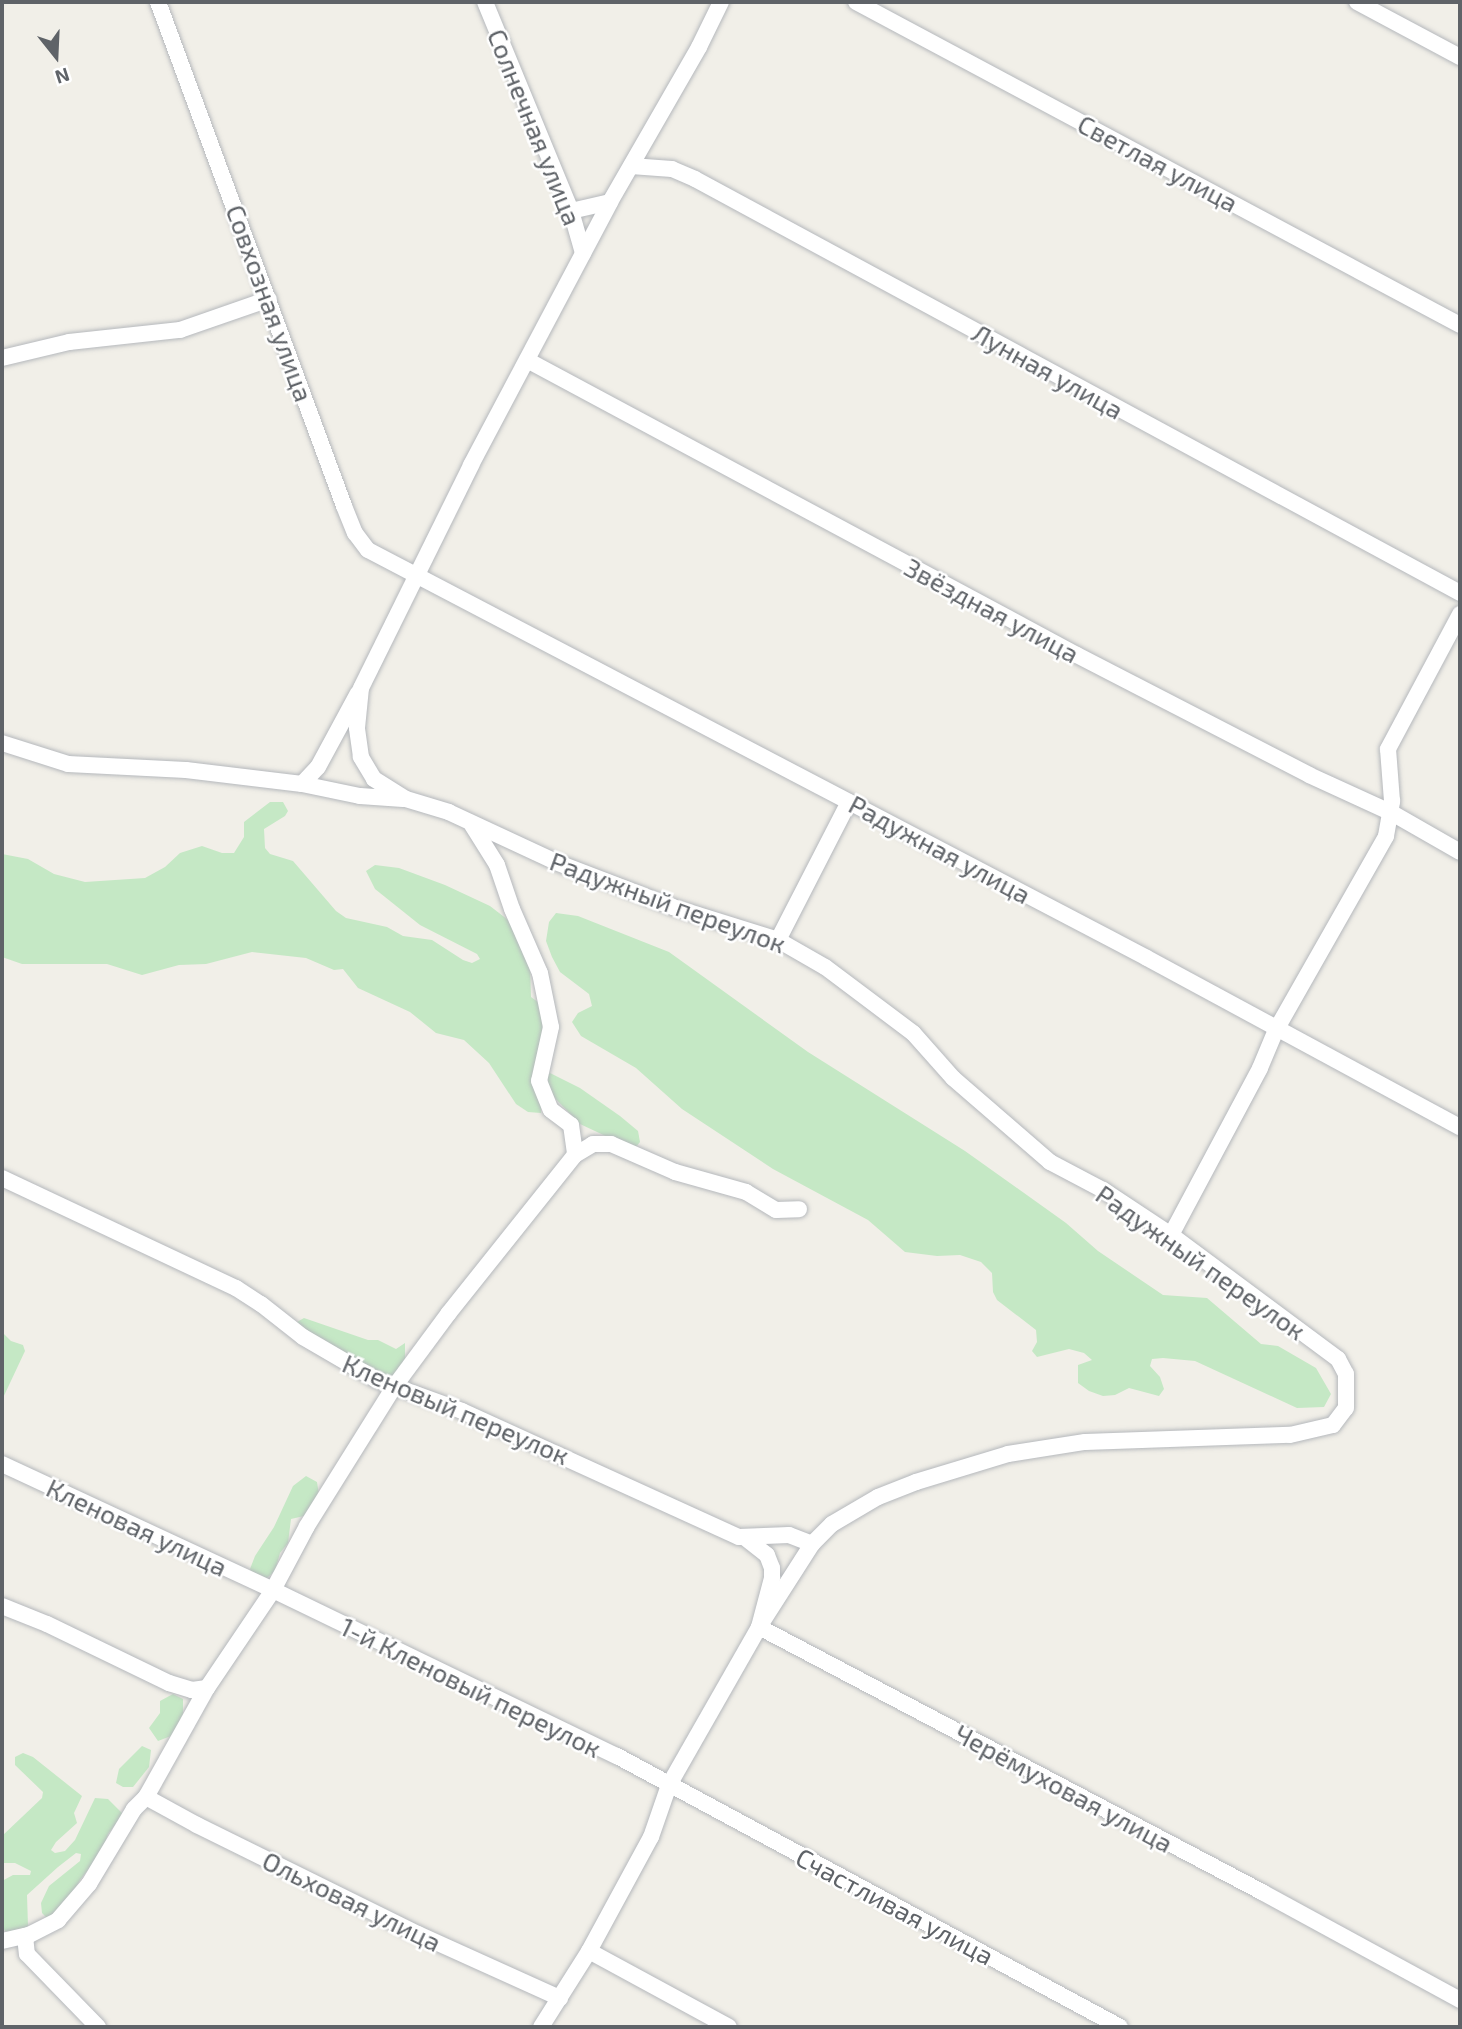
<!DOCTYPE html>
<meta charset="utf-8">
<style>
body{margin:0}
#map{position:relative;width:1462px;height:2029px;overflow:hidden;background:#f1efe8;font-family:"Exo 2",sans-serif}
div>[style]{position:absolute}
.green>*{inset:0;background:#c5e8c5}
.roads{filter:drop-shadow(0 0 2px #b5b8bc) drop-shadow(0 0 2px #b5b8bc)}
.minor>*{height:16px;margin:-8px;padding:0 8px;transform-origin:8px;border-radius:8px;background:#fff}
span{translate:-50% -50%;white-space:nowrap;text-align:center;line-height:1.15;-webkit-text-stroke:5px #fff;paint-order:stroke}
.street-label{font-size:26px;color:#5f6368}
.frame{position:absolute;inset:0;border:4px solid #5f6368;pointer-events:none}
.north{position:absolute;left:21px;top:21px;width:70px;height:70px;-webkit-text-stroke:5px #fff;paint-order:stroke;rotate:162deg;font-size:19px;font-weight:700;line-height:28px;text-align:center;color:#5f6368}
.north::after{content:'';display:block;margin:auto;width:24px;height:32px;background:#5f6368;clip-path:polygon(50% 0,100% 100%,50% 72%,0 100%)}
</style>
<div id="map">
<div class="green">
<i style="clip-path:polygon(270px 802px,283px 802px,288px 811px,285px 816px,264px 829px,265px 848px,270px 854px,293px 861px,336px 911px,346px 918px,387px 927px,403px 936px,432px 940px,463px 960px,472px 963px,480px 959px,477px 954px,420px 925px,375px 889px,366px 871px,375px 865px,399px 868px,445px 885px,490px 906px,512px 923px,530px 966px,531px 997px,542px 1005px,543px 1013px,541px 1113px,528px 1112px,516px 1104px,489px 1063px,464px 1040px,436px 1033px,410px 1012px,358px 988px,343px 969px,334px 970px,306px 958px,252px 952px,206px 964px,179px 965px,142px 975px,107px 964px,22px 964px,2px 957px,2px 854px,28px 859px,54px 874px,85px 882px,145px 878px,165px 867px,180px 853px,202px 846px,222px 853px,234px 853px,244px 837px,244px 822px)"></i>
<i style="clip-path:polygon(556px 913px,578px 916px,669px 952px,808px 1052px,965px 1151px,1066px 1223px,1098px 1251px,1163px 1295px,1207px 1298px,1261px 1344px,1278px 1346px,1316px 1368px,1331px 1394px,1324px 1407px,1297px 1408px,1195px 1361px,1163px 1358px,1152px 1359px,1150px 1366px,1160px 1377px,1164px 1389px,1159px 1396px,1129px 1388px,1115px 1395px,1103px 1396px,1089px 1391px,1078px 1383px,1078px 1365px,1092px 1360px,1084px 1353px,1069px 1349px,1037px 1357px,1032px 1351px,1037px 1342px,1036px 1330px,997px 1300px,993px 1292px,992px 1273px,981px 1262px,960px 1255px,937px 1256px,905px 1252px,868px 1220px,773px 1169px,682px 1109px,636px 1068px,581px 1036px,572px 1022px,578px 1013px,592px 1006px,589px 994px,560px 972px,552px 957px,546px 941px,549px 922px)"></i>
<i style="clip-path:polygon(550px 1073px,580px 1088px,620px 1116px,638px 1131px,640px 1142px,636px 1147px,629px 1147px,580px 1124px,547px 1090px,546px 1077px)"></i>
<i style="clip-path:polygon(304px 1318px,368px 1340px,378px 1340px,396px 1349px,405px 1343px,405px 1362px,395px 1377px,383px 1376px,346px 1357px,323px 1339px,298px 1329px,297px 1322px)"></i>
<i style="clip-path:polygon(2px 1332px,11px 1341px,23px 1345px,25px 1351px,2px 1400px)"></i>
<i style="clip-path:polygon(306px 1476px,317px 1482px,319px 1495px,304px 1516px,291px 1519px,288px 1543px,280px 1553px,275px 1571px,267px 1578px,253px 1575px,250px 1569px,255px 1556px,274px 1527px,293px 1486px)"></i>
<i style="clip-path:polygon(173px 1694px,183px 1699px,183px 1716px,171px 1736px,158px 1741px,149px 1728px,160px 1713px,160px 1701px)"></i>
<i style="clip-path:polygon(142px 1746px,151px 1750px,149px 1767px,133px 1787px,123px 1787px,116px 1783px,119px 1769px)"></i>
<i style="clip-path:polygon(23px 1753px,33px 1757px,82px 1796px,74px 1813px,77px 1823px,56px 1842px,51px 1850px,55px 1853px,65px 1851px,75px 1840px,95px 1798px,108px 1799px,123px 1814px,108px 1834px,102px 1852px,80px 1880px,69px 1901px,48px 1919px,42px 1913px,41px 1903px,49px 1886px,80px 1861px,81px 1854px,76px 1853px,58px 1867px,27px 1895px,28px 1926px,20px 1932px,8px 1933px,2px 1928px,2px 1881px,13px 1875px,30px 1875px,31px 1871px,15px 1863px,2px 1863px,2px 1836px,42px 1798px,43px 1792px,15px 1765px,15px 1757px)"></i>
</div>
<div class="roads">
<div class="minor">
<i style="left:158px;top:2px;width:537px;rotate:69.74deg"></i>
<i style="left:344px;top:506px;width:29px;rotate:68deg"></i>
<i style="left:355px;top:533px;width:21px;rotate:53deg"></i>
<i style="left:368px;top:550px;width:879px;rotate:27.64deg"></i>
<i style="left:1147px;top:958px;width:356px;rotate:28.4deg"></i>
<i style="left:485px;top:2px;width:226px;rotate:67.6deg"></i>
<i style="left:571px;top:211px;width:44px;rotate:74.1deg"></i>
<i style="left:856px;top:2px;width:685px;rotate:28.14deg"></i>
<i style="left:1357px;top:2px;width:117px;rotate:28.1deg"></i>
<i style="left:631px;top:166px;width:41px;rotate:4.2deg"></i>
<i style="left:672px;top:169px;width:25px;rotate:23deg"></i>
<i style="left:695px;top:179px;width:870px;rotate:28.42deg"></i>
<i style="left:571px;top:211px;width:40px;rotate:-13deg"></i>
<i style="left:2px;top:358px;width:69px;rotate:-13.4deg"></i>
<i style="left:69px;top:342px;width:112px;rotate:-6.2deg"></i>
<i style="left:180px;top:330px;width:94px;rotate:-19.2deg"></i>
<i style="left:527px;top:360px;width:624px;rotate:28.21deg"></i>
<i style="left:1077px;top:655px;width:261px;rotate:27.3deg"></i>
<i style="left:1309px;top:775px;width:91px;rotate:24.6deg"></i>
<i style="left:1392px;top:813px;width:78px;rotate:29.8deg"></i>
<i style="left:2px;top:743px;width:69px;rotate:17.7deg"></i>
<i style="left:68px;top:764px;width:118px;rotate:2.9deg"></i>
<i style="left:186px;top:770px;width:117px;rotate:6.9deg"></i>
<i style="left:302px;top:784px;width:23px;rotate:-47deg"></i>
<i style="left:318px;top:767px;width:84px;rotate:-61.6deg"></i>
<i style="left:302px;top:784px;width:59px;rotate:11.7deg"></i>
<i style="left:360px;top:796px;width:43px;rotate:4deg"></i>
<i style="left:472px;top:825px;width:47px;rotate:58deg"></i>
<i style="left:497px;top:865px;width:46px;rotate:71.2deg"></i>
<i style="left:512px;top:909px;width:70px;rotate:66.4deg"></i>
<i style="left:540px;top:973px;width:55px;rotate:78.5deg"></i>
<i style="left:551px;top:1027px;width:55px;rotate:102.5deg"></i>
<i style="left:539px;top:1081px;width:31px;rotate:68deg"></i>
<i style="left:551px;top:1110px;width:25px;rotate:37deg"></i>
<i style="left:571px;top:1125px;width:30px;rotate:82deg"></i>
<i style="left:778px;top:940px;width:155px;rotate:-62.8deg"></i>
<i style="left:2px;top:1178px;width:259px;rotate:25.2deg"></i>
<i style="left:236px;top:1288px;width:30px;rotate:33deg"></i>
<i style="left:261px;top:1304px;width:53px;rotate:38.2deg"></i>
<i style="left:303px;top:1337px;width:86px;rotate:30.2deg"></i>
<i style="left:377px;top:1380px;width:90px;rotate:20deg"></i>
<i style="left:462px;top:1411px;width:304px;rotate:24.5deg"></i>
<i style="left:739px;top:1537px;width:50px;rotate:-2.3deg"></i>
<i style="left:789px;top:1535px;width:25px;rotate:21deg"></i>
<i style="left:1171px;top:1235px;width:189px;rotate:-61.9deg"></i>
<i style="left:1260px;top:1068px;width:41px;rotate:-67.2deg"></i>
<i style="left:1276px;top:1030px;width:223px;rotate:-60.4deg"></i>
<i style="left:1386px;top:836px;width:36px;rotate:-80deg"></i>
<i style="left:1392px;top:801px;width:52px;rotate:-94.4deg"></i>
<i style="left:1388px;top:749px;width:153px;rotate:-61.9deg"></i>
<i style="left:2px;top:1464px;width:299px;rotate:24.9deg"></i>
<i style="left:273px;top:1590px;width:382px;rotate:25.8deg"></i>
<i style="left:617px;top:1756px;width:571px;rotate:28.31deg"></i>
<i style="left:744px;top:1537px;width:29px;rotate:38deg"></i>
<i style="left:767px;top:1555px;width:14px;rotate:69deg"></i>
<i style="left:772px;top:1568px;width:10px;rotate:90deg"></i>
<i style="left:772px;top:1578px;width:51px;rotate:104.9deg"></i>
<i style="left:759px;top:1627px;width:569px;rotate:27.78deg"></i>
<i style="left:1262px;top:1892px;width:226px;rotate:28.6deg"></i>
<i style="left:2px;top:1606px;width:48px;rotate:21.8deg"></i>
<i style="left:47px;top:1624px;width:136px;rotate:25.8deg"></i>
<i style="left:169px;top:1683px;width:24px;rotate:17deg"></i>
<i style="left:192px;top:1690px;width:15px;rotate:-8deg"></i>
<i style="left:146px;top:1797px;width:58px;rotate:28.8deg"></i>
<i style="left:197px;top:1825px;width:246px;rotate:26.3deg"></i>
<i style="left:418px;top:1934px;width:156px;rotate:24.3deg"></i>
<i style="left:25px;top:1936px;width:18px;rotate:84deg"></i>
<i style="left:27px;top:1954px;width:102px;rotate:45.8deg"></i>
<i style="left:2px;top:1941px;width:28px;rotate:-13deg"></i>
<i style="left:29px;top:1935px;width:33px;rotate:-27deg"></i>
<i style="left:58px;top:1920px;width:48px;rotate:-49.3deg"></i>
<i style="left:89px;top:1884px;width:87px;rotate:-59deg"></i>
<i style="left:134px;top:1809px;width:17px;rotate:-45deg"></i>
<i style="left:146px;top:1797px;width:125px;rotate:-60.8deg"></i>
<i style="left:207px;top:1688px;width:118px;rotate:-56deg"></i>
<i style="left:273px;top:1590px;width:72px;rotate:-62deg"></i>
<i style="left:307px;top:1526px;width:164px;rotate:-58deg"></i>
<i style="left:394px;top:1387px;width:91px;rotate:-53.5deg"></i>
<i style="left:448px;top:1314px;width:203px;rotate:-51.4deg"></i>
<i style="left:575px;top:1155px;width:21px;rotate:-31deg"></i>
<i style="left:593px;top:1144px;width:18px"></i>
<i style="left:611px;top:1144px;width:70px;rotate:23.6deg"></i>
<i style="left:675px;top:1172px;width:74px;rotate:15.7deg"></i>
<i style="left:746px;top:1192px;width:35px;rotate:31deg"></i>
<i style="left:776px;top:1210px;width:23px;rotate:-2deg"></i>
<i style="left:589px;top:1951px;width:159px;rotate:28.5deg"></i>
<i style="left:541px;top:2027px;width:90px;rotate:-57.7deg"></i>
<i style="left:589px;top:1951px;width:130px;rotate:-61.5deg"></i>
<i style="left:651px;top:1837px;width:55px;rotate:-70.9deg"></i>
<i style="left:669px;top:1785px;width:182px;rotate:-60.3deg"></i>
<i style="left:759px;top:1627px;width:98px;rotate:-57.4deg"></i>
<i style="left:812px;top:1544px;width:28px;rotate:-45deg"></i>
<i style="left:832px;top:1524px;width:53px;rotate:-30.4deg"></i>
<i style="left:878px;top:1497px;width:41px;rotate:-21.5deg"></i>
<i style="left:916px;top:1482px;width:96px;rotate:-16.9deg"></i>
<i style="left:1008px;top:1454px;width:78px;rotate:-8.9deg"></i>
<i style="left:1085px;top:1442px;width:205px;rotate:-2deg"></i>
<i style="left:1290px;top:1435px;width:44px;rotate:-13.1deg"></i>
<i style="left:1333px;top:1425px;width:21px;rotate:-53deg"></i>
<i style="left:1346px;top:1408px;width:34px;rotate:-90deg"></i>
<i style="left:1346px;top:1374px;width:17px;rotate:-118deg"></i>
<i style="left:1338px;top:1359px;width:208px;rotate:-143.4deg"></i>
<i style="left:1171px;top:1235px;width:82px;rotate:-146.5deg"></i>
<i style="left:1103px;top:1190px;width:60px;rotate:-152.2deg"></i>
<i style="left:1050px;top:1162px;width:128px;rotate:-139.1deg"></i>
<i style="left:953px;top:1078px;width:60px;rotate:-131.6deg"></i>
<i style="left:913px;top:1033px;width:110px;rotate:-143.1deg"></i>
<i style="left:825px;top:967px;width:54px;rotate:-150.1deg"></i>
<i style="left:778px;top:940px;width:110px;rotate:-162.6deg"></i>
<i style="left:673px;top:907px;width:125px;rotate:-159deg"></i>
<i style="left:556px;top:862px;width:118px;rotate:-155deg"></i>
<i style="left:449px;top:812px;width:45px;rotate:-163.2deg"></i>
<i style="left:406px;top:799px;width:38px;rotate:-148deg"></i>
<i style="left:374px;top:779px;width:26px;rotate:-121deg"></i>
<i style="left:361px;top:757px;width:29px;rotate:-98deg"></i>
<i style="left:357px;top:728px;width:40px;rotate:-84.3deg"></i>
<i style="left:361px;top:688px;width:249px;rotate:-63.7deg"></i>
<i style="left:471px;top:465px;width:297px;rotate:-62.1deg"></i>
<i style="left:610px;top:202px;width:179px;rotate:-60.1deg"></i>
<i style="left:699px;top:47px;width:50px;rotate:-63.9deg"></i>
</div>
</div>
<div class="street-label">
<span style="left:535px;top:127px;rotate:68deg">Солнечная улица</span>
<span style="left:1158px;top:163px;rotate:28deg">Светлая улица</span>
<span style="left:270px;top:303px;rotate:70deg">Совхозная улица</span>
<span style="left:1048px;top:371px;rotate:29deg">Лунная улица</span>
<span style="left:992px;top:610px;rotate:28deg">Звёздная улица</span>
<span style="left:940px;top:849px;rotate:28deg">Радужная улица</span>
<span style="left:668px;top:902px;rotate:20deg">Радужный переулок</span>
<span style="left:1201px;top:1262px;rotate:35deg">Радужный переулок</span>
<span style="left:456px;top:1409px;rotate:23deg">Кленовый переулок</span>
<span style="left:137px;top:1527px;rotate:25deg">Кленовая улица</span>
<span style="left:471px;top:1687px;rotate:26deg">1-й Кленовый переулок</span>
<span style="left:1064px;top:1788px;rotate:28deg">Черёмуховая улица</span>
<span style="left:352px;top:1901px;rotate:26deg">Ольховая улица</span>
<span style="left:895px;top:1906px;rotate:28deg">Счастливая улица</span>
</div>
<div class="frame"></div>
<div class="north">N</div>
</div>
